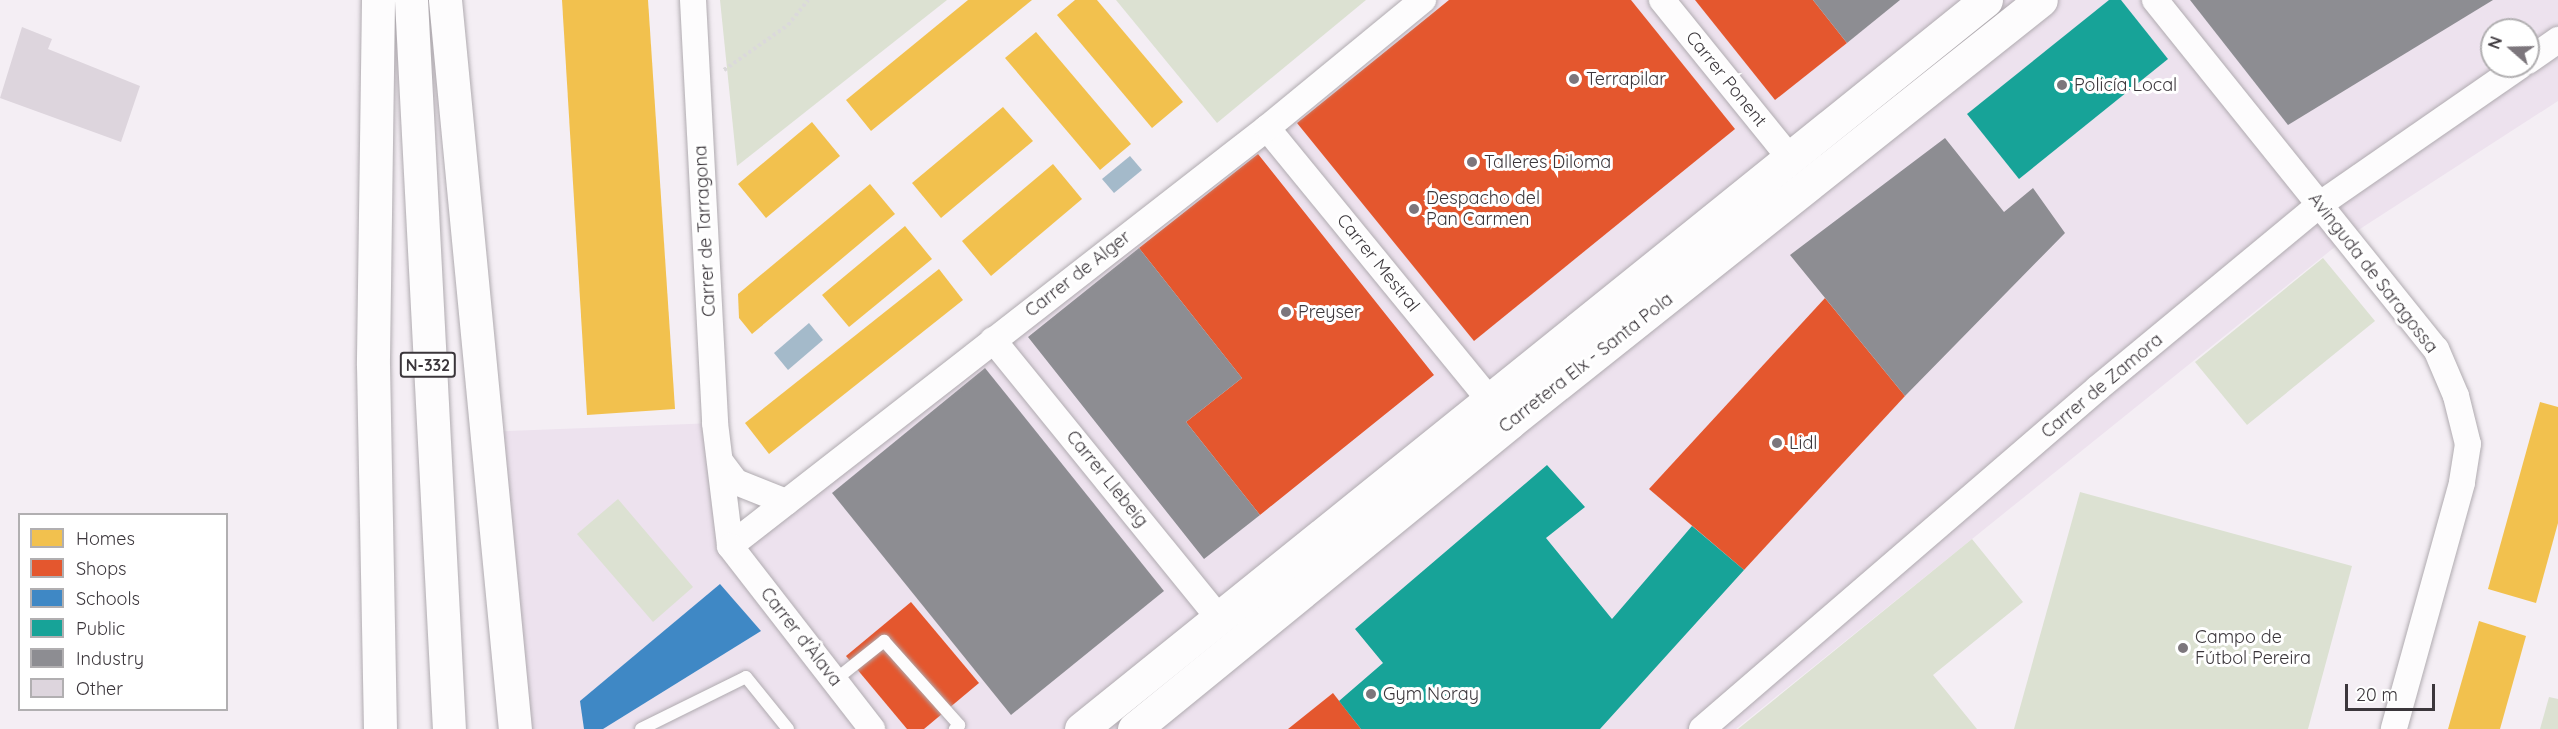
<!DOCTYPE html>
<meta charset="utf-8">
<style>
body{margin:0}
#map{position:relative;width:2558px;height:729px;overflow:hidden;background:#f4eef4;font-family:Quicksand,sans-serif}
div>[style]{position:absolute}
.built>*{inset:0;background:#ede2ee}
.green>*{inset:0;background:#dce1d2}
.water>*{inset:0;background:#a4baca}
.homes>*{inset:0;background:#f2c14e}
.shops>*{inset:0;background:#e4572e}
.schools>*{inset:0;background:#3f88c5}
.public>*{inset:0;background:#17a398}
.industry>*{inset:0;background:#8d8d92}
.building>*{inset:0;background:#ddd5dd}
.path>*{height:4px;margin-top:-2px;transform-origin:0;background:repeating-linear-gradient(90deg,#dbd9db 0 3px,transparent 0 6px)}
.roads{filter:drop-shadow(0 0 2px #b0abb0) drop-shadow(0 0 2px #b0abb0)}
.lane>*{height:12px;margin:-6px;padding:0 6px;transform-origin:6px;border-radius:6px;background:#fdfcfd}
.street>*{height:26px;margin:-13px;padding:0 13px;transform-origin:13px;border-radius:13px;background:#fdfcfd}
.secondary>*{height:33px;margin:-16.5px;padding:0 16.5px;transform-origin:16.5px;border-radius:16.5px;background:#fdfcfd}
.highway>*{height:33px;margin:-16.5px;padding:0 16.5px;transform-origin:16.5px;border-radius:16.5px;background:#fdfcfd}
.dots>*{width:16px;height:16px;translate:-50% -50%;box-sizing:border-box;border:3px solid #fff;border-radius:50%}
span{translate:-50% -50%;white-space:nowrap;text-align:center;line-height:1.15;-webkit-text-stroke:6px #fff;paint-order:stroke}
.shield-label span{padding:2px 4px;background:#fff;border:2px solid;border-radius:4px;-webkit-text-stroke-width:0}
.shield-label{font-size:16px;color:#3b363b;font-weight:700}
.poi-label{font-size:18px;color:#3b363b}
.left{translate:0 -50%;text-align:left}
.street-label{font-size:18px;color:#3b363b}
.legend{position:absolute;left:18px;top:513px;width:210px;height:198px;box-sizing:border-box;background:#fff;border:2px solid #b1afb1;margin:0;padding:8px 10px;list-style:none;font-size:18px;color:#3b363b}
.legend li{display:flex;align-items:center;gap:12px;height:30px}
.legend b{width:30px;border:2px solid #b1afb1}
.north{position:absolute;left:2480px;top:18px;width:60px;height:60px;box-sizing:border-box;background:#fff;border:2px solid #b1afb1;border-radius:50%;rotate:290deg;font-size:16px;font-weight:700;line-height:24px;text-align:center;color:#3b363b}
.north::after{content:'';display:block;margin:auto;width:21px;height:27px;background:#7c767c;clip-path:polygon(50% 0,100% 100%,50% 72%,0 100%)}
.scale{position:absolute;left:2345px;top:684px;width:90px;height:27px;box-sizing:border-box;border:3px solid #3b363b;border-top:0;padding-left:8px;font-size:18px;line-height:21px;white-space:nowrap;color:#3b363b;-webkit-text-stroke:4px #fff;paint-order:stroke}
</style>
<div id="map">
<div class="built">
<i style="clip-path:polygon(evenodd,1423px 0,2558px 0,2558px 101px,2346px 238px,1736px 729px,515px 729px,485px 432px,715px 423px,730px 545px,1423px 0,2492px 30px,2528px 30px,2528px 66px,2492px 66px,2492px 30px)"></i>
</div>
<div class="green">
<i style="clip-path:polygon(720px 0,947px 0,737px 166px)"></i>
<i style="clip-path:polygon(1116px 0,1366px 0,1217px 123px)"></i>
<i style="clip-path:polygon(2323px 258px,2375px 321px,2247px 425px,2195px 362px)"></i>
<i style="clip-path:polygon(2080px 492px,2352px 566px,2308px 729px,2014px 729px)"></i>
<i style="clip-path:polygon(618px 499px,693px 587px,653px 622px,577px 534px)"></i>
<i style="clip-path:polygon(1972px 539px,2023px 602px,1933px 675px,1977px 729px,1738px 729px)"></i>
<i style="clip-path:polygon(2549px 697px,2558px 699px,2558px 729px,2540px 729px)"></i>
</div>
<div class="water">
<i style="clip-path:polygon(1130px 156px,1142px 170px,1114px 193px,1102px 179px)"></i>
<i style="clip-path:polygon(809px 323px,823px 340px,788px 370px,774px 353px)"></i>
</div>
<div class="homes">
<i style="clip-path:polygon(562px 0,648px 0,675px 409px,587px 415px)"></i>
<i style="clip-path:polygon(968px 0,1032px 0,871px 131px,846px 100px)"></i>
<i style="clip-path:polygon(1075px 0,1097px 0,1183px 102px,1152px 128px,1057px 15px)"></i>
<i style="clip-path:polygon(1036px 32px,1131px 144px,1100px 170px,1005px 58px)"></i>
<i style="clip-path:polygon(1003px 107px,1033px 141px,941px 218px,912px 183px)"></i>
<i style="clip-path:polygon(812px 122px,840px 156px,766px 218px,738px 184px)"></i>
<i style="clip-path:polygon(1053px 164px,1082px 199px,991px 276px,962px 241px)"></i>
<i style="clip-path:polygon(870px 184px,895px 214px,752px 334px,739px 318px,738px 294px)"></i>
<i style="clip-path:polygon(905px 226px,932px 259px,849px 327px,822px 295px)"></i>
<i style="clip-path:polygon(939px 269px,963px 300px,769px 454px,745px 423px)"></i>
<i style="clip-path:polygon(2540px 402px,2558px 407px,2558px 523px,2536px 603px,2488px 589px)"></i>
<i style="clip-path:polygon(2479px 621px,2526px 636px,2500px 729px,2448px 729px)"></i>
</div>
<div class="shops">
<i style="clip-path:polygon(1449px 0,1631px 0,1735px 129px,1474px 341px,1297px 123px)"></i>
<i style="clip-path:polygon(1695px 0,1813px 0,1847px 43px,1775px 100px)"></i>
<i style="clip-path:polygon(1258px 154px,1434px 375px,1260px 515px,1186px 422px,1242px 378px,1139px 248px)"></i>
<i style="clip-path:polygon(1825px 298px,1905px 396px,1744px 570px,1649px 489px)"></i>
<i style="clip-path:polygon(911px 602px,979px 683px,924px 729px,907px 729px,846px 656px)"></i>
<i style="clip-path:polygon(1333px 693px,1361px 729px,1288px 729px)"></i>
</div>
<div class="schools">
<i style="clip-path:polygon(720px 584px,761px 631px,603px 729px,584px 729px,580px 701px)"></i>
</div>
<div class="public">
<i style="clip-path:polygon(2109px 0,2121px 0,2168px 59px,2019px 179px,1967px 114px)"></i>
<i style="clip-path:polygon(1547px 465px,1585px 507px,1546px 538px,1612px 619px,1692px 526px,1744px 570px,1600px 729px,1361px 729px,1339px 701px,1383px 663px,1355px 629px)"></i>
</div>
<div class="industry">
<i style="clip-path:polygon(1813px 0,1900px 0,1847px 43px)"></i>
<i style="clip-path:polygon(2190px 0,2493px 0,2288px 125px)"></i>
<i style="clip-path:polygon(1945px 138px,2004px 212px,2033px 188px,2065px 233px,1905px 396px,1790px 255px)"></i>
<i style="clip-path:polygon(1139px 248px,1242px 378px,1186px 422px,1260px 515px,1204px 559px,1028px 337px)"></i>
<i style="clip-path:polygon(985px 368px,1164px 591px,1011px 715px,832px 493px)"></i>
</div>
<div class="building">
<i style="clip-path:polygon(22px 27px,52px 39px,48px 49px,140px 86px,121px 142px,0 98px)"></i>
</div>
<div class="path">
<i style="left:724px;top:70px;width:78px;rotate:-35.1deg"></i>
<i style="left:788px;top:25px;width:32px;rotate:-51deg"></i>
</div>
<div class="roads">
<div class="lane">
<i style="left:835px;top:680px;width:63px;rotate:-38.5deg"></i>
<i style="left:884px;top:641px;width:113px;rotate:48.2deg"></i>
<i style="left:959px;top:725px;width:6px;rotate:135deg"></i>
<i style="left:641px;top:729px;width:117px;rotate:-26.3deg"></i>
<i style="left:746px;top:677px;width:67px;rotate:51.1deg"></i>
</div>
<div class="street">
<i style="left:693px;top:0;width:424px;rotate:87deg"></i>
<i style="left:715px;top:423px;width:124px;rotate:83deg"></i>
<i style="left:1662px;top:0;width:203px;rotate:51deg"></i>
<i style="left:2155px;top:0;width:448px;rotate:51.2deg"></i>
<i style="left:2436px;top:349px;width:51px;rotate:66.9deg"></i>
<i style="left:2456px;top:396px;width:49px;rotate:76deg"></i>
<i style="left:2468px;top:444px;width:39px;rotate:99deg"></i>
<i style="left:2462px;top:483px;width:255px;rotate:105.5deg"></i>
<i style="left:2528px;top:61px;width:37px;rotate:-35deg"></i>
<i style="left:1267px;top:128px;width:350px;rotate:50.7deg"></i>
<i style="left:993px;top:340px;width:360px;rotate:50.9deg"></i>
<i style="left:720px;top:461px;width:26px;rotate:53deg"></i>
<i style="left:736px;top:482px;width:54px;rotate:21.8deg"></i>
<i style="left:730px;top:546px;width:681px;rotate:-37.9deg"></i>
<i style="left:1267px;top:128px;width:202px;rotate:-39.4deg"></i>
<i style="left:730px;top:546px;width:232px;rotate:52.2deg"></i>
<i style="left:1702px;top:729px;width:523px;rotate:-40.73deg"></i>
<i style="left:2098px;top:388px;width:287px;rotate:-39.6deg"></i>
<i style="left:2319px;top:205px;width:244px;rotate:-34.7deg"></i>
</div>
<div class="secondary">
<i style="left:1081px;top:729px;width:1162px;rotate:-38.85deg"></i>
<i style="left:1134px;top:729px;width:485px;rotate:-39.2deg"></i>
<i style="left:1510px;top:422px;width:678px;rotate:-38.48deg"></i>
</div>
<div class="highway">
<i style="left:378px;top:0;width:365px;rotate:90.8deg"></i>
<i style="left:373px;top:365px;width:364px;rotate:88.9deg"></i>
<i style="left:411px;top:0;width:730px;rotate:87.02deg"></i>
<i style="left:445px;top:0;width:732px;rotate:84.52deg"></i>
</div>
</div>
<div class="dots">
<i style="left:1574px;top:79px;background:#7c767c"></i>
<i style="left:2062px;top:85px;background:#7c767c"></i>
<i style="left:1472px;top:162px;background:#7c767c"></i>
<i style="left:1414px;top:209px;background:#7c767c"></i>
<i style="left:1286px;top:312px;background:#7c767c"></i>
<i style="left:1777px;top:443px;background:#7c767c"></i>
<i style="left:2183px;top:648px;background:#7c767c"></i>
<i style="left:1371px;top:694px;background:#7c767c"></i>
</div>
<div class="shield-label">
<span style="left:428px;top:365px">N-332</span>
</div>
<div class="poi-label">
<span class="left" style="left:1586px;top:79px">Terrapilar</span>
<span class="left" style="left:2074px;top:85px">Policía Local</span>
<span class="left" style="left:1484px;top:162px">Talleres Diloma</span>
<span class="left" style="left:1426px;top:209px">Despacho del<br>Pan Carmen</span>
<span class="left" style="left:1298px;top:312px">Preyser</span>
<span class="left" style="left:1789px;top:443px">Lidl</span>
<span class="left" style="left:2195px;top:648px">Campo de<br>Fútbol Pereira</span>
<span class="left" style="left:1383px;top:694px">Gym Noray</span>
</div>
<div class="street-label">
<span style="left:1726px;top:79px;rotate:51deg">Carrer Ponent</span>
<span style="left:705px;top:231px;rotate:-93deg">Carrer de Tarragona</span>
<span style="left:1378px;top:263px;rotate:51deg">Carrer Mestral</span>
<span style="left:2373px;top:273px;rotate:52deg">Avinguda de Saragossa</span>
<span style="left:1078px;top:274px;rotate:-38deg">Carrer de Alger</span>
<span style="left:1586px;top:363px;rotate:-38deg">Carretera Elx - Santa Pola</span>
<span style="left:2102px;top:386px;rotate:-40deg">Carrer de Zamora</span>
<span style="left:1107px;top:479px;rotate:51deg">Carrer Llebeig</span>
<span style="left:801px;top:637px;rotate:52deg">Carrer d'Àlava</span>
</div>
<ul class="legend">
<li><b style="height:16px;background:#f2c14e"></b>Homes</li>
<li><b style="height:16px;background:#e4572e"></b>Shops</li>
<li><b style="height:16px;background:#3f88c5"></b>Schools</li>
<li><b style="height:16px;background:#17a398"></b>Public</li>
<li><b style="height:16px;background:#8d8d92"></b>Industry</li>
<li><b style="height:16px;background:#ddd5dd"></b>Other</li>
</ul>
<div class="north">N</div>
<div class="scale">20 m</div>
</div>
